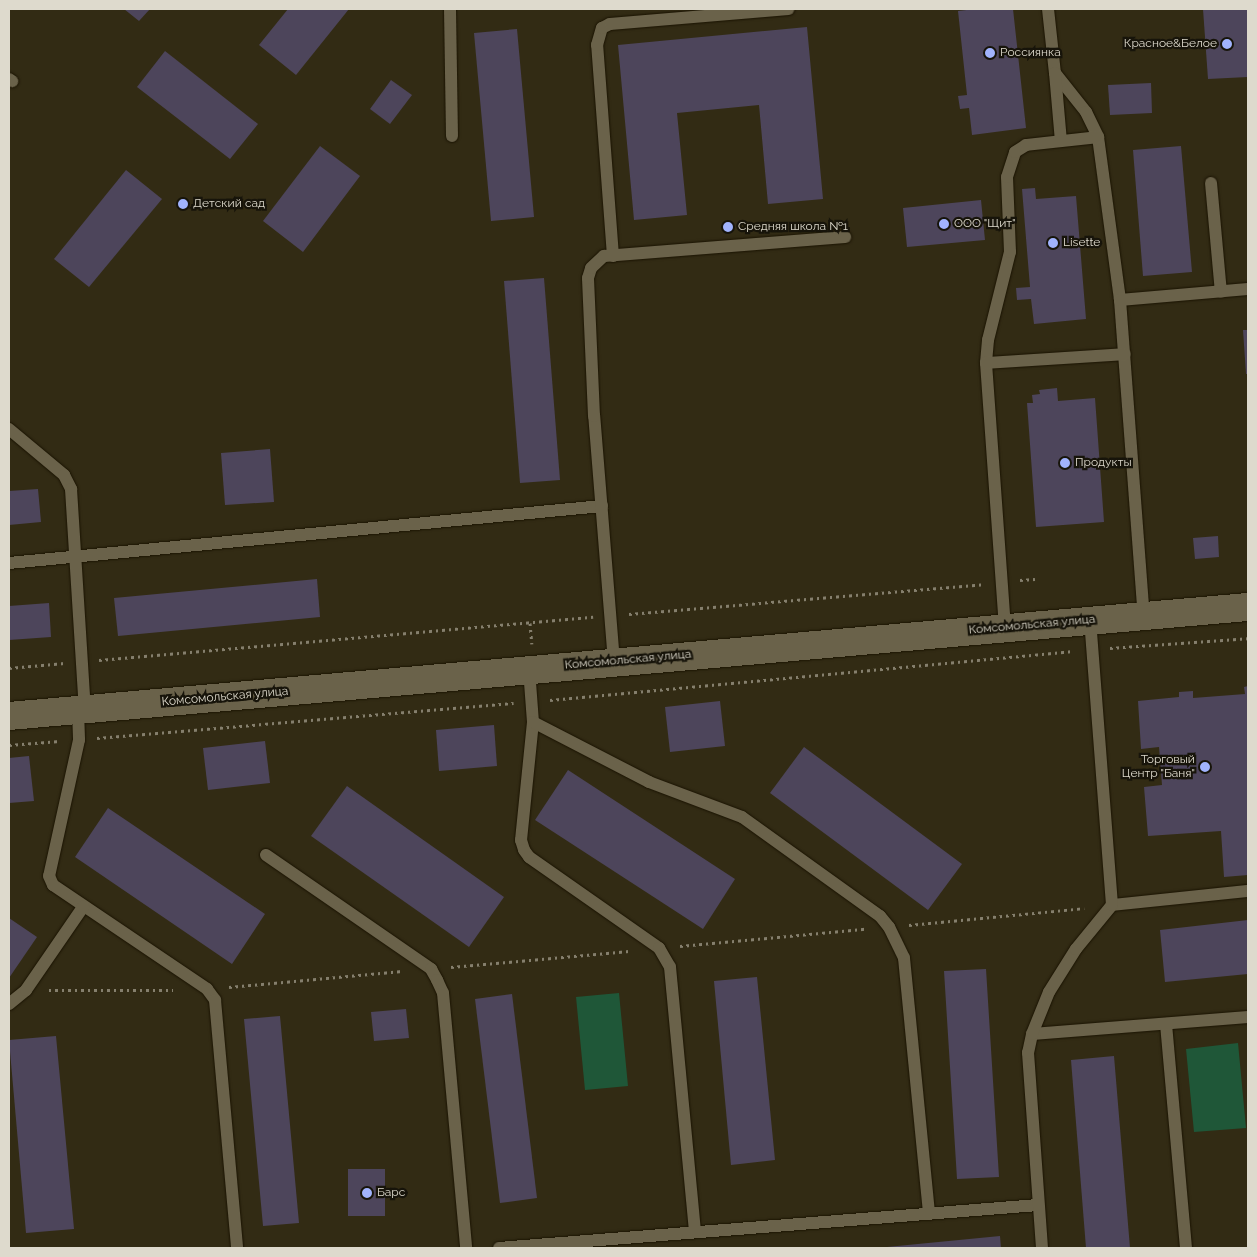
<!DOCTYPE html>
<meta charset="utf-8">
<style>
body{margin:0}
#map{position:relative;width:1257px;height:1257px;overflow:hidden;background:#322b14;font-family:Raleway,sans-serif}
div>[style]{position:absolute}
.green>*{inset:0;background:#1f5738}
.building>*{inset:0;background:#4d455b}
.path>*{height:3px;margin-top:-1.5px;transform-origin:0;background:repeating-linear-gradient(90deg,#857f6d 0 2.5px,transparent 0 6.5px)}
.roads{filter:drop-shadow(0 0 1px #1a1300) drop-shadow(0 0 1px #1a1300)}
.service>*{height:12px;margin:-6px;padding:0 6px;transform-origin:6px;border-radius:6px;background:#6a624a}
.tertiary>*{height:28px;margin:-14px;padding:0 14px;transform-origin:14px;border-radius:14px;background:#6a624a}
.dots>*{width:14px;height:14px;translate:-50% -50%;box-sizing:border-box;border:2px solid #17140a;border-radius:50%}
span{translate:-50% -50%;white-space:nowrap;text-align:center;line-height:1.15;-webkit-text-stroke:4.5px #17140a;paint-order:stroke}
.poi-label{font-size:12px;color:#dedacd}
.right{translate:-100% -50%;text-align:right}
.left{translate:0 -50%;text-align:left}
.street-label{font-size:12px;color:#dedacd}
.frame{position:absolute;inset:0;border:10px solid #dedacd;pointer-events:none}
</style>
<div id="map">
<div class="green">
<i style="clip-path:polygon(619px 993px,628px 1086px,585px 1090px,576px 997px)"></i>
<i style="clip-path:polygon(1238px 1043px,1246px 1128px,1194px 1132px,1186px 1049px)"></i>
</div>
<div class="building">
<i style="clip-path:polygon(124px 9px,150px 9px,139px 21px)"></i>
<i style="clip-path:polygon(288px 9px,349px 9px,296px 75px,259px 45px)"></i>
<i style="clip-path:polygon(975px 9px,1013px 9px,1026px 128px,972px 135px,969px 108px,960px 109px,958px 96px,967px 95px,958px 11px)"></i>
<i style="clip-path:polygon(1203px 9px,1248px 9px,1248px 77px,1208px 79px)"></i>
<i style="clip-path:polygon(807px 27px,823px 199px,768px 204px,759px 105px,677px 113px,687px 215px,634px 220px,618px 45px)"></i>
<i style="clip-path:polygon(517px 29px,534px 217px,491px 221px,474px 33px)"></i>
<i style="clip-path:polygon(165px 51px,258px 124px,230px 159px,137px 87px)"></i>
<i style="clip-path:polygon(391px 80px,412px 95px,390px 124px,370px 109px)"></i>
<i style="clip-path:polygon(1151px 83px,1152px 113px,1110px 115px,1108px 85px)"></i>
<i style="clip-path:polygon(320px 146px,360px 176px,303px 252px,263px 221px)"></i>
<i style="clip-path:polygon(1181px 146px,1192px 272px,1143px 276px,1133px 150px)"></i>
<i style="clip-path:polygon(126px 170px,162px 199px,89px 287px,54px 259px)"></i>
<i style="clip-path:polygon(1035px 188px,1036px 199px,1076px 196px,1086px 319px,1034px 324px,1031px 299px,1017px 300px,1016px 288px,1030px 287px,1022px 189px)"></i>
<i style="clip-path:polygon(981px 200px,985px 240px,907px 247px,903px 208px)"></i>
<i style="clip-path:polygon(544px 278px,560px 480px,520px 483px,504px 281px)"></i>
<i style="clip-path:polygon(1243px 330px,1248px 330px,1248px 374px,1246px 374px)"></i>
<i style="clip-path:polygon(1057px 388px,1058px 401px,1095px 398px,1104px 522px,1036px 527px,1027px 403px,1033px 403px,1032px 395px,1040px 394px,1039px 390px)"></i>
<i style="clip-path:polygon(270px 449px,274px 502px,225px 505px,221px 453px)"></i>
<i style="clip-path:polygon(38px 489px,41px 522px,9px 525px,9px 491px)"></i>
<i style="clip-path:polygon(1218px 536px,1219px 557px,1195px 559px,1193px 538px)"></i>
<i style="clip-path:polygon(317px 579px,320px 617px,118px 636px,114px 598px)"></i>
<i style="clip-path:polygon(49px 603px,51px 637px,9px 640px,9px 606px)"></i>
<i style="clip-path:polygon(1248px 686px,1248px 875px,1224px 877px,1221px 831px,1148px 836px,1144px 787px,1162px 785px,1159px 747px,1141px 749px,1138px 701px,1179px 697px,1179px 692px,1193px 691px,1193px 698px,1245px 694px,1244px 687px)"></i>
<i style="clip-path:polygon(720px 701px,725px 746px,670px 752px,665px 707px)"></i>
<i style="clip-path:polygon(494px 725px,497px 766px,439px 771px,436px 730px)"></i>
<i style="clip-path:polygon(265px 741px,270px 783px,208px 790px,203px 748px)"></i>
<i style="clip-path:polygon(804px 747px,962px 864px,928px 910px,770px 793px)"></i>
<i style="clip-path:polygon(29px 756px,34px 801px,9px 803px,9px 758px)"></i>
<i style="clip-path:polygon(568px 770px,735px 879px,703px 929px,535px 820px)"></i>
<i style="clip-path:polygon(347px 786px,504px 897px,469px 947px,311px 836px)"></i>
<i style="clip-path:polygon(108px 808px,265px 914px,232px 964px,75px 857px)"></i>
<i style="clip-path:polygon(9px 918px,37px 937px,9px 978px)"></i>
<i style="clip-path:polygon(1248px 920px,1248px 974px,1165px 982px,1160px 930px)"></i>
<i style="clip-path:polygon(986px 969px,999px 1177px,957px 1179px,944px 971px)"></i>
<i style="clip-path:polygon(757px 977px,775px 1160px,731px 1165px,714px 981px)"></i>
<i style="clip-path:polygon(512px 994px,537px 1198px,500px 1203px,475px 999px)"></i>
<i style="clip-path:polygon(406px 1009px,409px 1038px,374px 1041px,371px 1012px)"></i>
<i style="clip-path:polygon(280px 1016px,299px 1223px,263px 1226px,244px 1019px)"></i>
<i style="clip-path:polygon(56px 1036px,74px 1229px,26px 1233px,9px 1040px)"></i>
<i style="clip-path:polygon(1114px 1056px,1130px 1248px,1086px 1248px,1071px 1060px)"></i>
<i style="clip-path:polygon(348px 1169px,385px 1169px,385px 1216px,348px 1216px)"></i>
<i style="clip-path:polygon(1000px 1236px,1001px 1248px,887px 1248px,887px 1247px)"></i>
</div>
<div class="path">
<i style="left:1020px;top:580px;width:15px;rotate:-4deg"></i>
<i style="left:629px;top:614px;width:356px;rotate:-4.8deg"></i>
<i style="left:530px;top:623px;width:21px;rotate:85deg"></i>
<i style="left:1110px;top:648px;width:138px;rotate:-4.1deg"></i>
<i style="left:99px;top:660px;width:496px;rotate:-5deg"></i>
<i style="left:9px;top:668px;width:56px;rotate:-5.1deg"></i>
<i style="left:550px;top:700px;width:526px;rotate:-5.34deg"></i>
<i style="left:97px;top:738px;width:418px;rotate:-4.8deg"></i>
<i style="left:9px;top:745px;width:51px;rotate:-4.5deg"></i>
<i style="left:909px;top:925px;width:176px;rotate:-5.5deg"></i>
<i style="left:680px;top:946px;width:186px;rotate:-5.3deg"></i>
<i style="left:451px;top:967px;width:179px;rotate:-5.1deg"></i>
<i style="left:229px;top:987px;width:174px;rotate:-5.3deg"></i>
<i style="left:49px;top:990px;width:124px"></i>
</div>
<div class="roads">
<div class="service">
<i style="left:450px;top:9px;width:127px;rotate:89.1deg"></i>
<i style="left:1048px;top:9px;width:64px;rotate:83.8deg"></i>
<i style="left:1055px;top:73px;width:50px;rotate:51.5deg"></i>
<i style="left:1086px;top:112px;width:28px;rotate:64deg"></i>
<i style="left:1098px;top:137px;width:164px;rotate:82.3deg"></i>
<i style="left:1120px;top:300px;width:317px;rotate:85.7deg"></i>
<i style="left:1055px;top:73px;width:68px;rotate:85deg"></i>
<i style="left:9px;top:79px;width:4px;rotate:34deg"></i>
<i style="left:1211px;top:183px;width:109px;rotate:84.8deg"></i>
<i style="left:613px;top:256px;width:212px;rotate:-94.3deg"></i>
<i style="left:597px;top:45px;width:18px;rotate:-74deg"></i>
<i style="left:602px;top:28px;width:9px;rotate:-27deg"></i>
<i style="left:610px;top:24px;width:179px;rotate:-4.8deg"></i>
<i style="left:1120px;top:300px;width:128px;rotate:-4.9deg"></i>
<i style="left:986px;top:363px;width:23px;rotate:-85deg"></i>
<i style="left:988px;top:340px;width:91px;rotate:-76deg"></i>
<i style="left:1010px;top:252px;width:75px;rotate:-92.3deg"></i>
<i style="left:1007px;top:177px;width:26px;rotate:-72deg"></i>
<i style="left:1015px;top:152px;width:13px;rotate:-32deg"></i>
<i style="left:1026px;top:145px;width:72px;rotate:-6.3deg"></i>
<i style="left:9px;top:429px;width:72px;rotate:39.9deg"></i>
<i style="left:64px;top:475px;width:16px;rotate:63deg"></i>
<i style="left:71px;top:489px;width:220px;rotate:86.4deg"></i>
<i style="left:9px;top:563px;width:596px;rotate:-5.49deg"></i>
<i style="left:1005px;top:628px;width:266px;rotate:-94.1deg"></i>
<i style="left:986px;top:363px;width:139px;rotate:-3.7deg"></i>
<i style="left:614px;top:662px;width:247px;rotate:-94.6deg"></i>
<i style="left:594px;top:416px;width:138px;rotate:-92.5deg"></i>
<i style="left:588px;top:278px;width:10px;rotate:-73deg"></i>
<i style="left:591px;top:268px;width:18px;rotate:-43deg"></i>
<i style="left:604px;top:256px;width:242px;rotate:-4.5deg"></i>
<i style="left:529px;top:669px;width:53px;rotate:85.7deg"></i>
<i style="left:533px;top:722px;width:119px;rotate:95.8deg"></i>
<i style="left:521px;top:840px;width:10px;rotate:73deg"></i>
<i style="left:524px;top:850px;width:9px;rotate:54deg"></i>
<i style="left:529px;top:857px;width:159px;rotate:35deg"></i>
<i style="left:659px;top:948px;width:22px;rotate:60deg"></i>
<i style="left:670px;top:967px;width:266px;rotate:84.6deg"></i>
<i style="left:78px;top:710px;width:30px;rotate:88deg"></i>
<i style="left:79px;top:740px;width:139px;rotate:102.4deg"></i>
<i style="left:49px;top:876px;width:10px;rotate:66deg"></i>
<i style="left:53px;top:885px;width:186px;rotate:34deg"></i>
<i style="left:207px;top:989px;width:14px;rotate:54deg"></i>
<i style="left:215px;top:1000px;width:249px;rotate:84.9deg"></i>
<i style="left:533px;top:722px;width:131px;rotate:27.3deg"></i>
<i style="left:649px;top:782px;width:99px;rotate:20.6deg"></i>
<i style="left:742px;top:817px;width:170px;rotate:35.7deg"></i>
<i style="left:880px;top:916px;width:14px;rotate:51deg"></i>
<i style="left:889px;top:927px;width:34px;rotate:64deg"></i>
<i style="left:904px;top:958px;width:257px;rotate:84.4deg"></i>
<i style="left:266px;top:855px;width:201px;rotate:34.6deg"></i>
<i style="left:431px;top:969px;width:13px;rotate:61deg"></i>
<i style="left:437px;top:980px;width:14px;rotate:65deg"></i>
<i style="left:443px;top:993px;width:256px;rotate:84.8deg"></i>
<i style="left:1112px;top:905px;width:137px;rotate:-5.9deg"></i>
<i style="left:9px;top:1004px;width:22px;rotate:-39deg"></i>
<i style="left:26px;top:990px;width:101px;rotate:-55.5deg"></i>
<i style="left:1166px;top:1024px;width:225px;rotate:84.9deg"></i>
<i style="left:1032px;top:1034px;width:217px;rotate:-4.5deg"></i>
<i style="left:499px;top:1248px;width:541px;rotate:-4.56deg"></i>
<i style="left:1042px;top:1248px;width:196px;rotate:-94.1deg"></i>
<i style="left:1028px;top:1053px;width:19px;rotate:-78deg"></i>
<i style="left:1032px;top:1034px;width:45px;rotate:-68deg"></i>
<i style="left:1049px;top:992px;width:51px;rotate:-57.9deg"></i>
<i style="left:1076px;top:949px;width:57px;rotate:-50.7deg"></i>
<i style="left:1112px;top:905px;width:286px;rotate:-94.4deg"></i>
</div>
<div class="tertiary">
<i style="left:9px;top:716px;width:1244px;rotate:-5.03deg"></i>
</div>
</div>
<div class="dots">
<i style="left:1227px;top:44px;background:#a1b3fd"></i>
<i style="left:990px;top:53px;background:#a1b3fd"></i>
<i style="left:183px;top:204px;background:#a1b3fd"></i>
<i style="left:944px;top:224px;background:#a1b3fd"></i>
<i style="left:728px;top:227px;background:#a1b3fd"></i>
<i style="left:1053px;top:243px;background:#a1b3fd"></i>
<i style="left:1065px;top:463px;background:#a1b3fd"></i>
<i style="left:1205px;top:767px;background:#a1b3fd"></i>
<i style="left:367px;top:1193px;background:#a1b3fd"></i>
</div>
<div class="poi-label">
<span class="right" style="left:1217px;top:44px">Красное&amp;Белое</span>
<span class="left" style="left:1000px;top:53px">Россиянка</span>
<span class="left" style="left:193px;top:204px">Детский сад</span>
<span class="left" style="left:954px;top:224px">ООО "Щит"</span>
<span class="left" style="left:738px;top:227px">Средняя школа №1</span>
<span class="left" style="left:1063px;top:243px">Lisette</span>
<span class="left" style="left:1075px;top:463px">Продукты</span>
<span class="right" style="left:1195px;top:767px">Торговый<br>Центр "Баня"</span>
<span class="left" style="left:377px;top:1193px">Барс</span>
</div>
<div class="street-label">
<span style="left:1032px;top:625px;rotate:-5deg">Комсомольская улица</span>
<span style="left:628px;top:660px;rotate:-5deg">Комсомольская улица</span>
<span style="left:225px;top:697px;rotate:-5deg">Комсомольская улица</span>
</div>
<div class="frame"></div>
</div>
